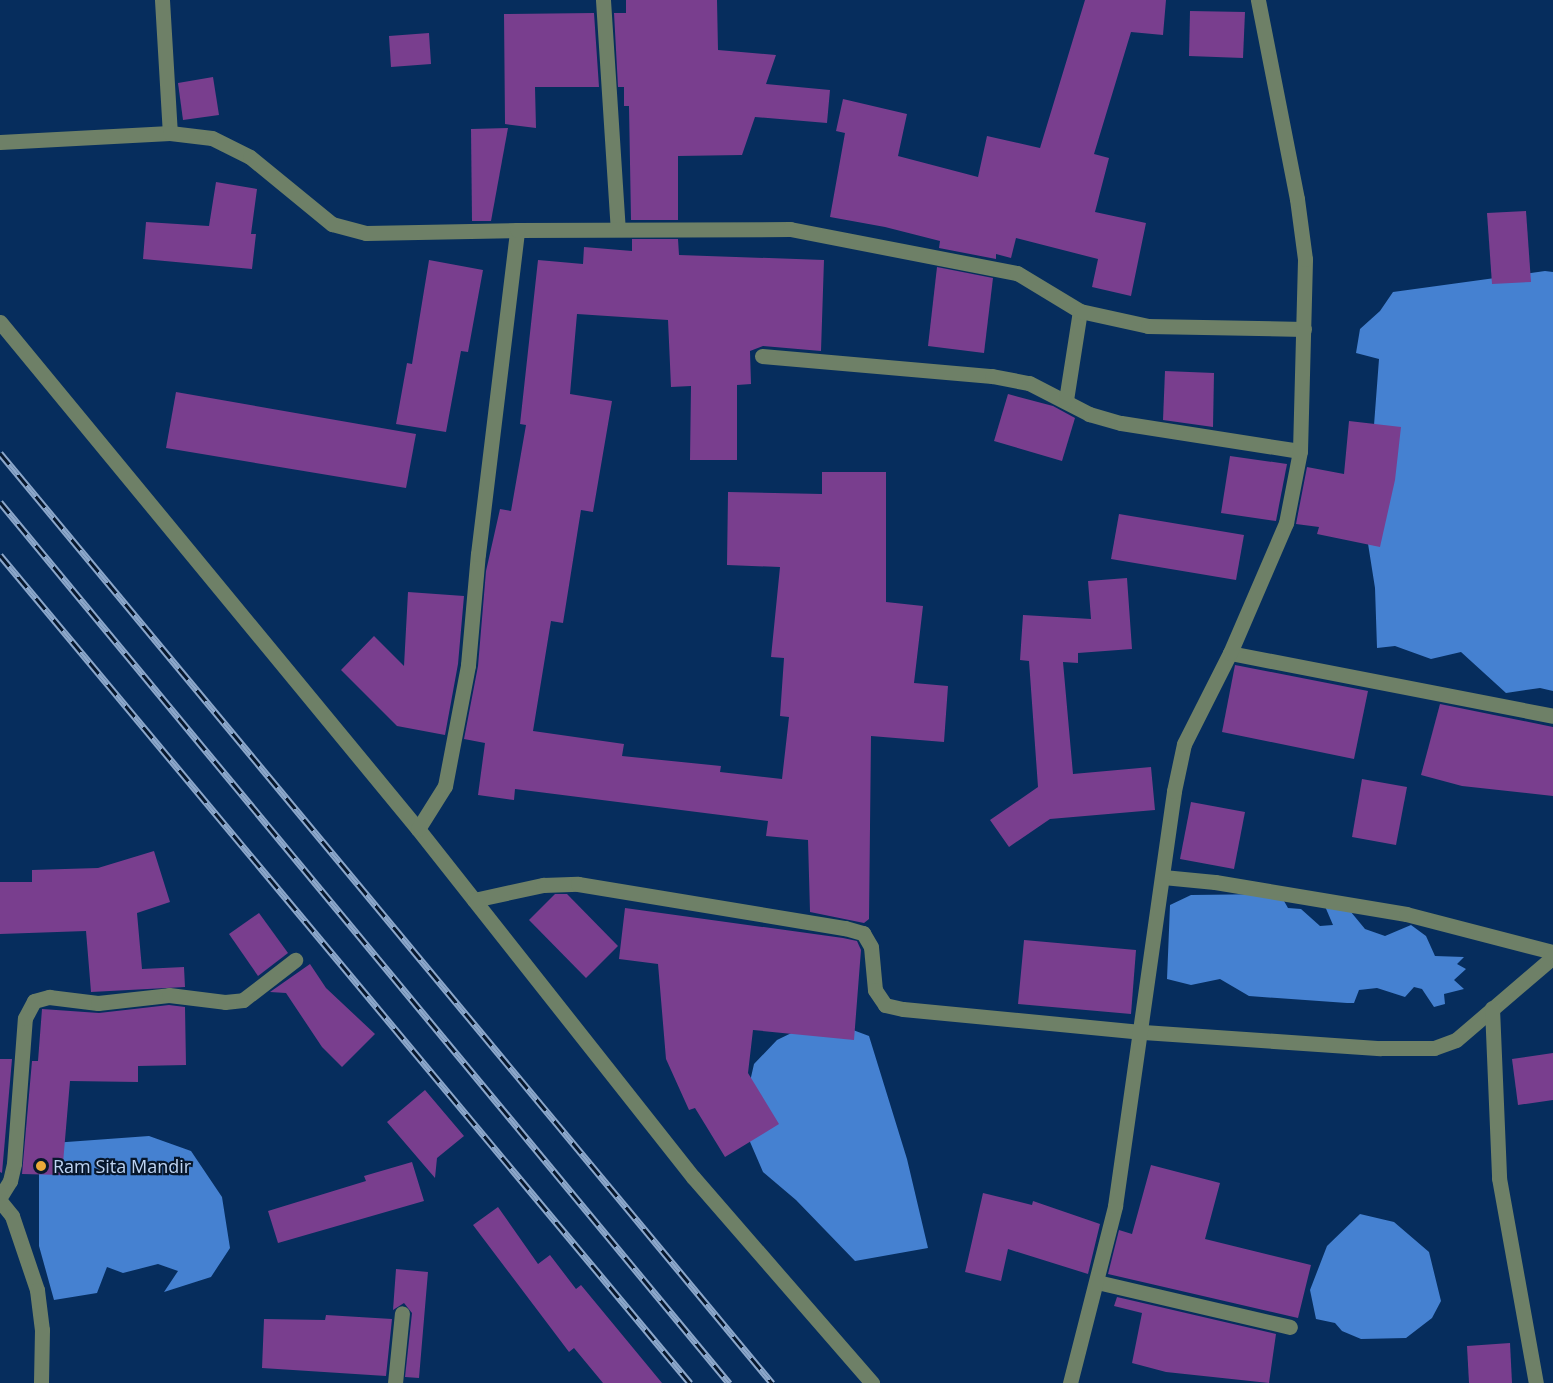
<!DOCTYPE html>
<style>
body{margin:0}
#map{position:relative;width:1553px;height:1383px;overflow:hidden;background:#062d5d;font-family:"Open Sans",sans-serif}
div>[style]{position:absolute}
.water>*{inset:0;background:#4581d1}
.building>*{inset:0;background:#793e8e}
.minor>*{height:15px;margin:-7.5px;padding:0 7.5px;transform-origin:7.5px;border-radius:7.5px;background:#6e8067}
.rail>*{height:7px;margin-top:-3.5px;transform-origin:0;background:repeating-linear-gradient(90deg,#07172c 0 14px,#8ca7ca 0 28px);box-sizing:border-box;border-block:2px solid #8ca7ca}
.dots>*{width:16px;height:16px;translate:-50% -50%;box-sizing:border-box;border:3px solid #07172c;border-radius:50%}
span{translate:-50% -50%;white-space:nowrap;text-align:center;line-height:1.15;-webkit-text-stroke:4.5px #07172c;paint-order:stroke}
.poi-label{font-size:18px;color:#bfd5f3}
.left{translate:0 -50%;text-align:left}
</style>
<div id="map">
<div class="water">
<i style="clip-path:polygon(1545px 271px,1553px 272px,1553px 691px,1540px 688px,1506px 693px,1461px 652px,1431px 659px,1395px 646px,1377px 648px,1375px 588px,1366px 531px,1379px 359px,1356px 353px,1360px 329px,1380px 311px,1393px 292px)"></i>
<i style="clip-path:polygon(1280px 894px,1288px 908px,1301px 909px,1320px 926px,1333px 925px,1324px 904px,1346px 906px,1365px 929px,1385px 936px,1411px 925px,1426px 936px,1435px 956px,1464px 957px,1457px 964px,1466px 969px,1454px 980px,1464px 989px,1444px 994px,1445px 1004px,1434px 1007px,1422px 989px,1414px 987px,1405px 997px,1377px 988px,1359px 990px,1354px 1003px,1347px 1003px,1249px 996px,1220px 979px,1191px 985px,1167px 979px,1170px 905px,1191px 895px)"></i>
<i style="clip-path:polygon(810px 1024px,837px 1024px,869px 1036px,907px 1159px,928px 1248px,855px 1261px,796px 1200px,763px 1172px,741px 1121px,754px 1064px,777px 1040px)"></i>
<i style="clip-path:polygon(149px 1136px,191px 1151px,222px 1197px,230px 1248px,211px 1277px,164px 1292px,178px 1271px,158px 1264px,123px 1273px,107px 1267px,97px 1293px,54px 1300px,39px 1246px,39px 1144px)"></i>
<i style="clip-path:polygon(1360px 1214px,1394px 1222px,1429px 1252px,1441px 1301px,1432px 1318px,1406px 1338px,1361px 1339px,1342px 1331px,1335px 1323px,1316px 1319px,1310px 1290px,1327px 1246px)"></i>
</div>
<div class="building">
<i style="clip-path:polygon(626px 0,717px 0,718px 50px,776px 55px,766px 84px,830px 90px,827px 123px,755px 117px,742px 155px,678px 156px,678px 220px,631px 220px,629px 106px,624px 106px,624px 87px,618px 87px,614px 13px,626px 13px)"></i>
<i style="clip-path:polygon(1085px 0,1166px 0,1163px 35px,1131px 32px,1094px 154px,1109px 158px,1095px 212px,1146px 223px,1131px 296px,1092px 287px,1098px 259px,1016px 238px,1011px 258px,996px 254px,996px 259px,939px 248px,940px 241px,885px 227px,830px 217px,845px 133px,836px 131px,843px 99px,907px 114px,898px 156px,978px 177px,987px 136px,1040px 148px)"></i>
<i style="clip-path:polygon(1190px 11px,1245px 12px,1243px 58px,1189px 56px)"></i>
<i style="clip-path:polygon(594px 13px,599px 87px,535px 87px,536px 128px,505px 124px,504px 14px)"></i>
<i style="clip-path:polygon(429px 33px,431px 64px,391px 67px,389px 36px)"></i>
<i style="clip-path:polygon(213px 77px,219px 115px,183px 120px,178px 83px)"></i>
<i style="clip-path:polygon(508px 128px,491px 221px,472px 221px,471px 129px)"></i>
<i style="clip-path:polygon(216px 182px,257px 189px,251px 234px,256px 234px,252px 269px,143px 259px,146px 222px,209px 226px)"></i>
<i style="clip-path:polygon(1526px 211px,1531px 282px,1492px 284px,1487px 213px)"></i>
<i style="clip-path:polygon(632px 239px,678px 239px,679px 255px,824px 260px,821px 351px,763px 346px,750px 351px,751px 384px,737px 385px,737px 460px,690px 460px,691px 386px,671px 387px,668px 320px,577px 314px,570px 394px,612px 401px,593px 512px,581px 510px,563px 623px,551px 621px,533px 731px,624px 744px,622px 756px,721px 766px,720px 772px,782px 779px,789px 717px,780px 716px,784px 658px,771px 657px,780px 567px,727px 565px,728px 492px,822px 494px,822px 472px,886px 472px,886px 602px,923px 606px,914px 683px,948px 686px,944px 742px,871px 736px,869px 919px,864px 923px,810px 912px,808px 840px,766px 836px,768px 821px,515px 789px,514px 800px,478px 795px,485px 743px,464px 739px,478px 666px,486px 571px,500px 509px,511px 511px,526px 425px,520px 424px,538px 260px,583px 264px,584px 247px,632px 251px)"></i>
<i style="clip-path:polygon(429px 260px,483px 270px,468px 352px,461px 351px,446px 432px,396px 424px,407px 363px,412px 364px)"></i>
<i style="clip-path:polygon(937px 267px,993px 278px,984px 353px,928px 346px)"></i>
<i style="clip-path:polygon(1165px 371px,1214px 373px,1213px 427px,1163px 420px)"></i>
<i style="clip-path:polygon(176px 392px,416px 434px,406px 488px,166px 448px)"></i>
<i style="clip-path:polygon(1008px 394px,1053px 406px,1075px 418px,1062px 461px,994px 441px)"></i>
<i style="clip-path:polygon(1349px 421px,1401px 427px,1395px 480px,1380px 547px,1317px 534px,1319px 527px,1296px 524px,1307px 467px,1344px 474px)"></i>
<i style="clip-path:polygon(1230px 456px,1287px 464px,1276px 521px,1221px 513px)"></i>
<i style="clip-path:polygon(1119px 514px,1244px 535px,1236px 580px,1111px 559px)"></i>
<i style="clip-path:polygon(1127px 578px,1132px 649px,1078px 653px,1078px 663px,1063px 662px,1073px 774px,1151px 767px,1155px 810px,1050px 819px,1009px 847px,990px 820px,1038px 787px,1029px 661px,1020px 660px,1023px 615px,1091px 619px,1088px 581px)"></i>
<i style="clip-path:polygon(408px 592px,464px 596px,458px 664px,445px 735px,397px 726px,341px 670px,374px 636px,404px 666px)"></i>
<i style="clip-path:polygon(1235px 665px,1368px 691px,1354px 759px,1222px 732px)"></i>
<i style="clip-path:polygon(1440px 704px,1553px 727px,1553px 796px,1462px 786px,1421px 775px)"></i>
<i style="clip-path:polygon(1362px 779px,1407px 787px,1396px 845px,1352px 837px)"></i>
<i style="clip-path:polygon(1191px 802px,1245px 812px,1234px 869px,1180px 859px)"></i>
<i style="clip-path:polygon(154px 851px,170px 902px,137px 913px,142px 969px,184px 967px,185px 987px,91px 992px,86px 931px,0 934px,0 882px,32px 882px,32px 870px,98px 868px)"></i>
<i style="clip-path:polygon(555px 894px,567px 894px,618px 946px,586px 978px,529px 920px)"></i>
<i style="clip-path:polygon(625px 908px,843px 938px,857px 941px,861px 950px,854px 1040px,753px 1030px,748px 1073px,779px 1124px,725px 1157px,695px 1108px,689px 1110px,666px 1059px,658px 964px,619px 959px)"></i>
<i style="clip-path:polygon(259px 913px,288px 953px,258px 976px,229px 934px)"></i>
<i style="clip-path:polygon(1024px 940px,1136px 950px,1131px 1014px,1018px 1004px)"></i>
<i style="clip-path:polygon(310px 964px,326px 988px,375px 1034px,342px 1067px,322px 1047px,286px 993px,270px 992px)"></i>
<i style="clip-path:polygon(169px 1005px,185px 1007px,186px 1065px,138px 1066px,138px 1082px,70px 1081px,62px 1175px,22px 1174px,32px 1061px,38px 1061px,42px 1009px,99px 1013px)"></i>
<i style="clip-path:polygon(1553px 1053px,1553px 1100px,1518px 1105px,1512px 1059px)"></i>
<i style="clip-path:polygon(0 1059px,12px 1059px,2px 1173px,0 1172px)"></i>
<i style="clip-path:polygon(425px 1090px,464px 1136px,437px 1158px,435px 1178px,387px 1122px)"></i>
<i style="clip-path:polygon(412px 1162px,424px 1201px,278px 1243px,268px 1211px,366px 1181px,364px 1176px)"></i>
<i style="clip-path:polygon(1151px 1165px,1220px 1183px,1205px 1239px,1311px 1265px,1298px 1318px,1108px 1274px,1119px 1230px,1132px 1234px)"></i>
<i style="clip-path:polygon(983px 1193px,1032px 1205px,1033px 1201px,1100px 1224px,1088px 1274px,1008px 1249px,1001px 1281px,965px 1272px)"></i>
<i style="clip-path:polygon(498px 1207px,538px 1264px,550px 1255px,576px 1289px,581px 1285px,662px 1383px,603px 1383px,574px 1348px,569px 1352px,473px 1225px)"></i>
<i style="clip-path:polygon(396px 1269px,428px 1272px,419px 1378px,405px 1377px,412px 1313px,404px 1303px,393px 1310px)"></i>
<i style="clip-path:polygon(1117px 1297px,1276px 1334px,1269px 1383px,1166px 1372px,1132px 1363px,1142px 1313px,1114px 1306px)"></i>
<i style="clip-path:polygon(326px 1315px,392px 1319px,386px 1376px,262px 1368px,264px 1319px,325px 1320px)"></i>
<i style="clip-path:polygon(1510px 1343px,1512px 1383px,1469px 1383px,1467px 1346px)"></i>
</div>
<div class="minor">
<i style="left:162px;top:0;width:133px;rotate:86.6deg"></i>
<i style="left:603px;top:0;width:229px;rotate:86.3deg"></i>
<i style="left:0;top:142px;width:170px;rotate:-3deg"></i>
<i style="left:170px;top:133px;width:42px;rotate:6.8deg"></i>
<i style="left:212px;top:138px;width:42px;rotate:26.6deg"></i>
<i style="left:250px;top:157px;width:106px;rotate:39.3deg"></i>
<i style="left:332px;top:224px;width:35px;rotate:15deg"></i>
<i style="left:366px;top:233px;width:151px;rotate:-1.1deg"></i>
<i style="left:0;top:322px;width:657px;rotate:50.5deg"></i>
<i style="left:418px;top:829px;width:444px;rotate:51.7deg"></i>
<i style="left:693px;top:1177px;width:273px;rotate:49deg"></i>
<i style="left:762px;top:356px;width:231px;rotate:5deg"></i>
<i style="left:992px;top:376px;width:38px;rotate:11deg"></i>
<i style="left:1029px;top:383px;width:68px;rotate:27.3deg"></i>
<i style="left:1089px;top:414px;width:33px;rotate:16deg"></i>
<i style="left:1121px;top:423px;width:181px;rotate:8.9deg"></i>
<i style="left:1066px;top:400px;width:90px;rotate:-81.1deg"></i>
<i style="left:1230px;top:653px;width:329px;rotate:11deg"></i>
<i style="left:418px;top:829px;width:51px;rotate:-57.9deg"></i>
<i style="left:445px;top:786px;width:123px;rotate:-79.2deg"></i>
<i style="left:468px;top:665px;width:111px;rotate:-84.9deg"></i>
<i style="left:478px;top:554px;width:326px;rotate:-83.1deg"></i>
<i style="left:517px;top:230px;width:273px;rotate:-0.2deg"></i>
<i style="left:790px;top:229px;width:231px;rotate:11deg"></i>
<i style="left:1017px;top:273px;width:74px;rotate:31.1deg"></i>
<i style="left:1080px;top:311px;width:70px;rotate:12.4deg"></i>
<i style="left:1148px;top:326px;width:156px;rotate:1.1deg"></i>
<i style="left:1163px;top:877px;width:52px;rotate:5.5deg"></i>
<i style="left:1215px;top:882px;width:194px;rotate:9.5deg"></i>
<i style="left:1406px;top:914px;width:152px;rotate:14.5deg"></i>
<i style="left:474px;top:900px;width:71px;rotate:-12.3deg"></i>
<i style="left:543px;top:885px;width:35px;rotate:-2deg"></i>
<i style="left:578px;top:884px;width:271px;rotate:9.4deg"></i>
<i style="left:845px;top:928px;width:19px;rotate:16deg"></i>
<i style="left:863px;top:933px;width:16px;rotate:60deg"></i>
<i style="left:871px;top:947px;width:43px;rotate:84.7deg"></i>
<i style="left:875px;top:990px;width:18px;rotate:56deg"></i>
<i style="left:885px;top:1005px;width:18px;rotate:13deg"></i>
<i style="left:903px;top:1009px;width:241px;rotate:5.5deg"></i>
<i style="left:1143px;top:1032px;width:238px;rotate:3.9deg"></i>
<i style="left:1380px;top:1048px;width:54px"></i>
<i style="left:1434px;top:1048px;width:23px;rotate:-20deg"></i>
<i style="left:1456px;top:1040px;width:128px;rotate:-40.6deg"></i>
<i style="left:1492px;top:1008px;width:170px;rotate:87.6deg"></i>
<i style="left:1499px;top:1178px;width:208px;rotate:79.8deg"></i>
<i style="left:0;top:1197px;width:19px;rotate:-58deg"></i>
<i style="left:10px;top:1181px;width:18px;rotate:-77deg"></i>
<i style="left:14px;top:1163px;width:145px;rotate:-85.7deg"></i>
<i style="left:25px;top:1018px;width:19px;rotate:-62deg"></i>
<i style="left:34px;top:1001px;width:16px;rotate:-15deg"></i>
<i style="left:49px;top:997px;width:49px;rotate:7deg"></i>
<i style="left:98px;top:1003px;width:71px;rotate:-6.4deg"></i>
<i style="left:169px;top:995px;width:56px;rotate:7.1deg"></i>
<i style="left:225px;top:1002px;width:18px;rotate:-6deg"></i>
<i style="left:243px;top:1000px;width:66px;rotate:-37.6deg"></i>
<i style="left:0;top:1201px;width:19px;rotate:51deg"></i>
<i style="left:12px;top:1216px;width:78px;rotate:71.3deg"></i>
<i style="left:37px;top:1290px;width:40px;rotate:82.9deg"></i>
<i style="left:42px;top:1330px;width:53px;rotate:91.1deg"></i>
<i style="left:1097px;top:1282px;width:198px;rotate:13.1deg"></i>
<i style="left:395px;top:1383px;width:70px;rotate:-84.3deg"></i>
<i style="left:1070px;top:1383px;width:183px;rotate:-75.7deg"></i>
<i style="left:1115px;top:1206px;width:419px;rotate:-81.9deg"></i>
<i style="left:1174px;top:791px;width:48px;rotate:-78deg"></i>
<i style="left:1184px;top:744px;width:102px;rotate:-63.2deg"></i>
<i style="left:1230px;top:653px;width:142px;rotate:-66.7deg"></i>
<i style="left:1286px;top:523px;width:73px;rotate:-79deg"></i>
<i style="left:1300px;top:451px;width:192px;rotate:-88.5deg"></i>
<i style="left:1305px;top:259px;width:61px;rotate:-97.6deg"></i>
<i style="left:1297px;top:199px;width:203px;rotate:-101.1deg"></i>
</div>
<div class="rail">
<i style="left:0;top:453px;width:1209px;rotate:50.3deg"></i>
<i style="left:0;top:502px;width:1144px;rotate:50.39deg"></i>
<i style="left:0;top:555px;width:1078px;rotate:50.19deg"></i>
</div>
<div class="dots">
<i style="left:41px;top:1166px;background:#eba939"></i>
</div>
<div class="poi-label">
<span class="left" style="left:53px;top:1166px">Ram Sita Mandir</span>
</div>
</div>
